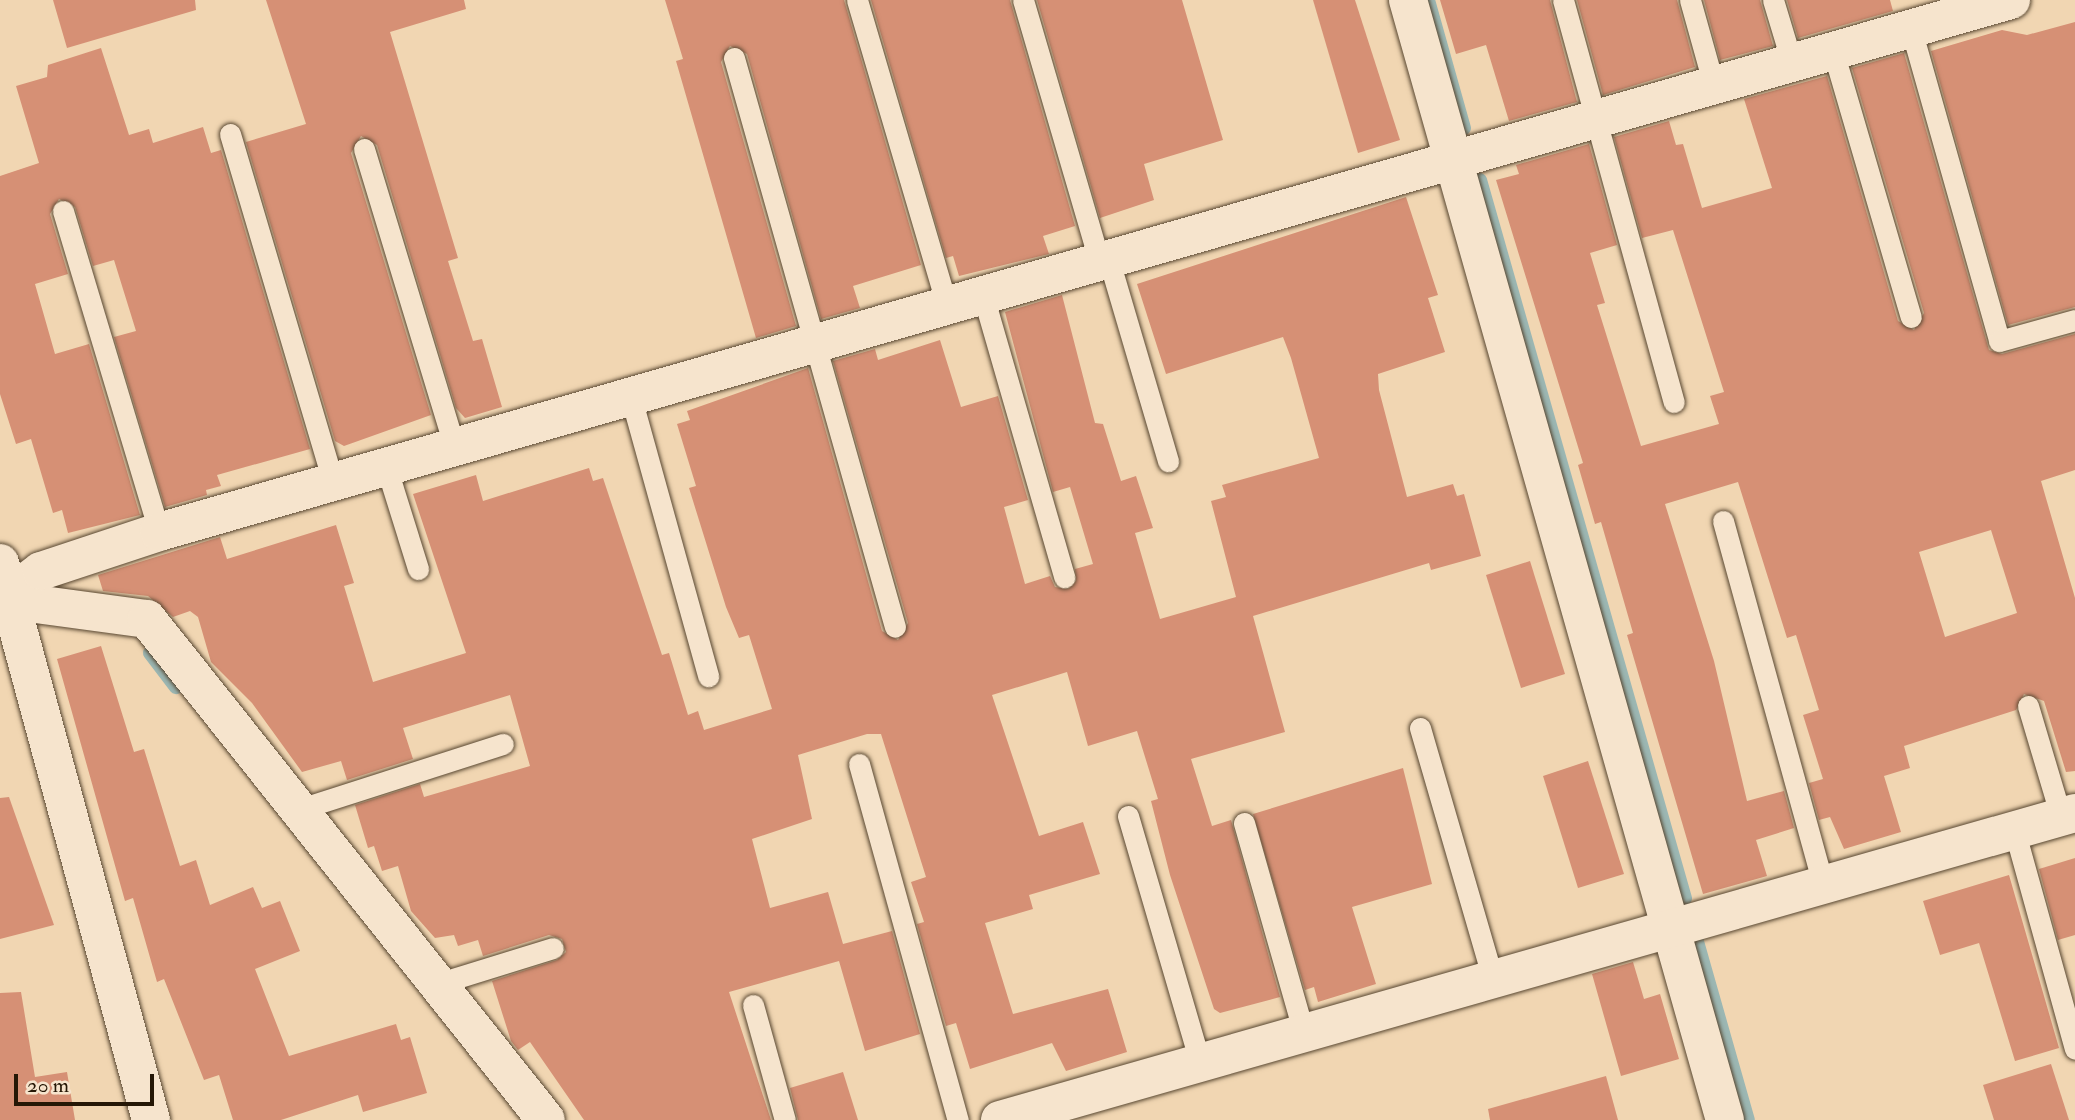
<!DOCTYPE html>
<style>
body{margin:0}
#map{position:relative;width:2075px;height:1120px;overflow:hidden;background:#f1d6b2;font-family:"IM FELL Double Pica",serif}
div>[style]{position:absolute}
.stream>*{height:14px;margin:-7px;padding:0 7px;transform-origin:7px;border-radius:7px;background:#9cb7b3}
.building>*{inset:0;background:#d69075}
.roads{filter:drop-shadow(0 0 2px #584731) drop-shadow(0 0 2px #584731)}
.service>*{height:21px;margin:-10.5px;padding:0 10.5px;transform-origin:10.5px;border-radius:10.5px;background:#f6e4cd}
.minor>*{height:38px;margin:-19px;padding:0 19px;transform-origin:19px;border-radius:19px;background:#f6e4cd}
.tertiary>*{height:38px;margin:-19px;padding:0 19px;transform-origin:19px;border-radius:19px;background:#f6e4cd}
span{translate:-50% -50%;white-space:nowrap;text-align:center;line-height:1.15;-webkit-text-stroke:7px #f6e4cd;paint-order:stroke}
.scale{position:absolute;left:14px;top:1074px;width:140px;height:32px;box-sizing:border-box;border:4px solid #251706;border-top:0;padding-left:9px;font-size:21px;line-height:24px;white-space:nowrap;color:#251706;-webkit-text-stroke:5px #f6e4cd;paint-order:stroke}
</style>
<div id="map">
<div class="stream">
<i style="left:1428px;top:0;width:133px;rotate:74.3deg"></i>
<i style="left:1480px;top:180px;width:747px;rotate:74.07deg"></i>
<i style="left:150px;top:653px;width:43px;rotate:52.6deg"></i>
<i style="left:1696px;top:938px;width:189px;rotate:74.1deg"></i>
</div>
<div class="building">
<i style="clip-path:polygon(53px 0,195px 0,196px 10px,67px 48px)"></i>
<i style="clip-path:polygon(266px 0,464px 0,466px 9px,390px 32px,458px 258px,448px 261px,473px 341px,482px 339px,502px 407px,465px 418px,456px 408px,377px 145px,361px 136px,351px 153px,431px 415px,344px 446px,335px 441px,246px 142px,306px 124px)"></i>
<i style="clip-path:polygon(665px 0,844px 0,921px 265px,853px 286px,860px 308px,821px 319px,747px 54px,730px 46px,721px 62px,796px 326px,756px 338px,676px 61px,683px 59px)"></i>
<i style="clip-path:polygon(871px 0,1010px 0,1075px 226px,1043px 236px,1049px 254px,959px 276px,953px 256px,946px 258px)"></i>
<i style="clip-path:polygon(1037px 0,1182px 0,1223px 140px,1144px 164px,1154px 200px,1100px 218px)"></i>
<i style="clip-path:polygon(1313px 0,1355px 0,1400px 140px,1358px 153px)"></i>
<i style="clip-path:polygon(1440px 0,1550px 0,1577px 102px,1509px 121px,1486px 45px,1456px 54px)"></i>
<i style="clip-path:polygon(1577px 0,1677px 0,1695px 67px,1603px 95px)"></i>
<i style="clip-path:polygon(1704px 0,1760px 0,1773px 46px,1720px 60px)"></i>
<i style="clip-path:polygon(1787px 0,1890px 0,1893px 11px,1798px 38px)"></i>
<i style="clip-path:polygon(2075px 22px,2075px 307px,2008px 325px,1931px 51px,2002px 30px,2027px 35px)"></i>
<i style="clip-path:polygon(101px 48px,129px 135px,149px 129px,153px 143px,203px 127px,211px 153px,221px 150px,310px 449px,217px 475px,221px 486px,206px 490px,207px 495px,165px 507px,114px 337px,136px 331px,114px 260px,93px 266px,75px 207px,59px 199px,50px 214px,68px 274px,35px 284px,55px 354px,89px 344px,140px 515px,68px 533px,62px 510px,53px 513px,31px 439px,16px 444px,0 394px,0 176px,39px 163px,16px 86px,47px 77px,48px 65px)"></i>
<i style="clip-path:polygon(evenodd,1904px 53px,1989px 350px,2002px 354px,2075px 334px,2075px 470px,2041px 481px,2075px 598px,2075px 771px,2066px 772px,2044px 701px,2024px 694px,2016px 710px,1904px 746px,1910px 768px,1884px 776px,1901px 832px,1844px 849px,1830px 817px,1819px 820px,1809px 783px,1823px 779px,1803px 715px,1819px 710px,1796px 635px,1787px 638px,1738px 482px,1665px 504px,1714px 661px,1747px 801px,1784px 791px,1794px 828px,1756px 840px,1767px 876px,1703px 894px,1627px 635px,1633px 633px,1601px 522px,1595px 524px,1578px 465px,1583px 463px,1496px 180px,1519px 174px,1516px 165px,1589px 144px,1617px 245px,1590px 253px,1605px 303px,1597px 305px,1641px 446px,1719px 424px,1710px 396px,1724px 392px,1673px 230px,1642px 238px,1614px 137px,1669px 121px,1676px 145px,1683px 144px,1702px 208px,1772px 188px,1744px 99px,1827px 76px,1898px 321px,1914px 330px,1924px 313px,1852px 68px,1904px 53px,1991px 530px,2017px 613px,1945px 637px,1919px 552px,1991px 530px)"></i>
<i style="clip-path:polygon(1406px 197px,1438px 295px,1428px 298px,1445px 352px,1378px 374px,1379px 390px,1407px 497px,1453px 484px,1457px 496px,1464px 494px,1481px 556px,1431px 570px,1429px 563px,1253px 616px,1285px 732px,1191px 759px,1212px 826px,1231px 820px,1280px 997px,1220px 1013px,1214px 1009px,1170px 875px,1151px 801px,1158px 799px,1137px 731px,1088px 746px,1067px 672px,992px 695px,1039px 836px,1083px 822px,1100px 874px,1029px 895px,1033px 909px,985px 923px,1013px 1014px,1108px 989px,1127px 1052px,1066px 1071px,1052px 1043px,970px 1069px,956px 1023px,946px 1026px,917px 924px,924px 922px,911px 882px,926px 877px,881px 734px,867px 734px,798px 755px,812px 819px,752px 839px,770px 908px,828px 892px,843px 944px,892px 931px,920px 1034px,865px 1051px,839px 961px,729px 992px,771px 1120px,584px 1120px,530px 1042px,518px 1050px,511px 1041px,492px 981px,557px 960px,566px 952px,562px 939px,549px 935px,483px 956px,478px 940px,458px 946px,454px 935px,435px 938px,411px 911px,398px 866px,382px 871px,374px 846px,368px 848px,355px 805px,420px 784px,424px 797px,530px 766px,510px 695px,403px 728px,413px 759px,347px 780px,341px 761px,302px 772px,252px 703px,211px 662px,198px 617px,190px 611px,173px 617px,148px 596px,103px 591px,98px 575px,220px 537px,227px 559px,336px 525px,354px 583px,344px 586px,373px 682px,466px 653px,413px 494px,476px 475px,483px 501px,589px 468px,593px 481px,603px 478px,662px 655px,669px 653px,688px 715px,698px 711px,704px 730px,772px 709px,749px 635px,739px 638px,726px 607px,689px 488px,696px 486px,677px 424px,690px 420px,687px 411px,808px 368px,882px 631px,898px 640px,908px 623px,833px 361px,875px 349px,878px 360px,940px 340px,961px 407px,998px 396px,1028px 500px,1004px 507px,1025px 584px,1050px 576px,1055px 587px,1068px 589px,1076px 581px,1075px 569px,1093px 564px,1070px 487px,1053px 492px,1005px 312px,1062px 295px,1095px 423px,1103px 424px,1121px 481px,1136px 476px,1153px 528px,1135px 533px,1160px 619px,1236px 597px,1211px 501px,1226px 497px,1222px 485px,1319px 458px,1291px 358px,1283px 337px,1166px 374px,1137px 284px)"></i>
<i style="clip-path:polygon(1530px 561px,1565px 674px,1521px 688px,1486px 575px)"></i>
<i style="clip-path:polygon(101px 646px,134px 752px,144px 749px,180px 866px,196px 860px,210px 905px,253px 887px,262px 908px,280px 901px,300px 951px,255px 969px,289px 1056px,396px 1024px,401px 1040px,410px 1037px,427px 1093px,363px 1112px,358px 1095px,281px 1120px,233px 1120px,219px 1075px,204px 1080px,164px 979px,157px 982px,133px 898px,125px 901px,57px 659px)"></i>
<i style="clip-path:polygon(1588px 761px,1624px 874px,1578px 888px,1543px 776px)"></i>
<i style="clip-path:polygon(1403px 768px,1432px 884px,1352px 907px,1376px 984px,1318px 1002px,1314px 987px,1305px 990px,1253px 814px)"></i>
<i style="clip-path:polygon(9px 797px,54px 925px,0 939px,0 798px)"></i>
<i style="clip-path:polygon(2075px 858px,2075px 935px,2058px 940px,2039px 869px)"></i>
<i style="clip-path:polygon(2009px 875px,2059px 1048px,2015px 1061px,1979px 943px,1940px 955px,1923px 901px)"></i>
<i style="clip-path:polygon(1633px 962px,1644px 999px,1660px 994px,1679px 1059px,1621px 1076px,1592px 974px)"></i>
<i style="clip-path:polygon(21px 992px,35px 1077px,67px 1072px,75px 1120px,0 1120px,0 993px)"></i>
<i style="clip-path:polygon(2051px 1064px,2069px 1120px,1994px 1120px,1983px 1085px)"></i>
<i style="clip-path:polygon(843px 1072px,858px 1120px,798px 1120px,790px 1088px)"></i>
<i style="clip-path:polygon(1606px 1076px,1618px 1120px,1490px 1120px,1488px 1109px)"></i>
</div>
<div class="roads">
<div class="service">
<i style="left:857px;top:0;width:316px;rotate:73.6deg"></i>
<i style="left:1023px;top:0;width:271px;rotate:73.7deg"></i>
<i style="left:1563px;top:0;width:417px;rotate:74.6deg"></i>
<i style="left:1690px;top:0;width:89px;rotate:74.4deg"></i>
<i style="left:1773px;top:0;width:66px;rotate:73.2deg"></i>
<i style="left:1911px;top:29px;width:324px;rotate:74.2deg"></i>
<i style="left:1999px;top:341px;width:79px;rotate:-15.4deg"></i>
<i style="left:1833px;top:51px;width:277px;rotate:73.7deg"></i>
<i style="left:734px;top:58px;width:591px;rotate:74.2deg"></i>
<i style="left:230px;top:134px;width:362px;rotate:73.5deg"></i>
<i style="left:364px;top:149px;width:310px;rotate:73.1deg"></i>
<i style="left:63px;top:211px;width:335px;rotate:73.3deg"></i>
<i style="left:1108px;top:257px;width:213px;rotate:73.6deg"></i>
<i style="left:982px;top:292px;width:297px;rotate:73.9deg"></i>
<i style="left:630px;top:394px;width:293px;rotate:74.5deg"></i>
<i style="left:386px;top:466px;width:108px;rotate:72.7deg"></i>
<i style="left:1723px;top:521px;width:376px;rotate:74.6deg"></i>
<i style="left:2028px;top:706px;width:116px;rotate:73.4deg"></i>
<i style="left:1420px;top:728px;width:262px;rotate:73.8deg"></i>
<i style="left:859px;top:764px;width:370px;rotate:74.5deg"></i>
<i style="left:300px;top:809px;width:213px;rotate:-17.8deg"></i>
<i style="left:1128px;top:816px;width:257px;rotate:73.7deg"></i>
<i style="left:1244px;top:823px;width:219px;rotate:74.1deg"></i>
<i style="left:2014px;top:829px;width:228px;rotate:74.5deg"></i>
<i style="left:440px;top:983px;width:118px;rotate:-17.2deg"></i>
<i style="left:753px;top:1005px;width:119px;rotate:74.5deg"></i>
</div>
<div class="minor">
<i style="left:1408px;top:0;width:1164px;rotate:74.2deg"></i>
<i style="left:6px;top:600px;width:142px;rotate:7.7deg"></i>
<i style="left:147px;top:619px;width:640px;rotate:51.47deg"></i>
<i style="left:0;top:602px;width:51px;rotate:-37.1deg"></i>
<i style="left:41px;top:571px;width:124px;rotate:-18.3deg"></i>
<i style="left:159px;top:532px;width:1927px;rotate:-16.03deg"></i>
<i style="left:1000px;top:1120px;width:1118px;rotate:-15.94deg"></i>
</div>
<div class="tertiary">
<i style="left:0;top:563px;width:577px;rotate:74.83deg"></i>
</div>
</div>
<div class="scale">20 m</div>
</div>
